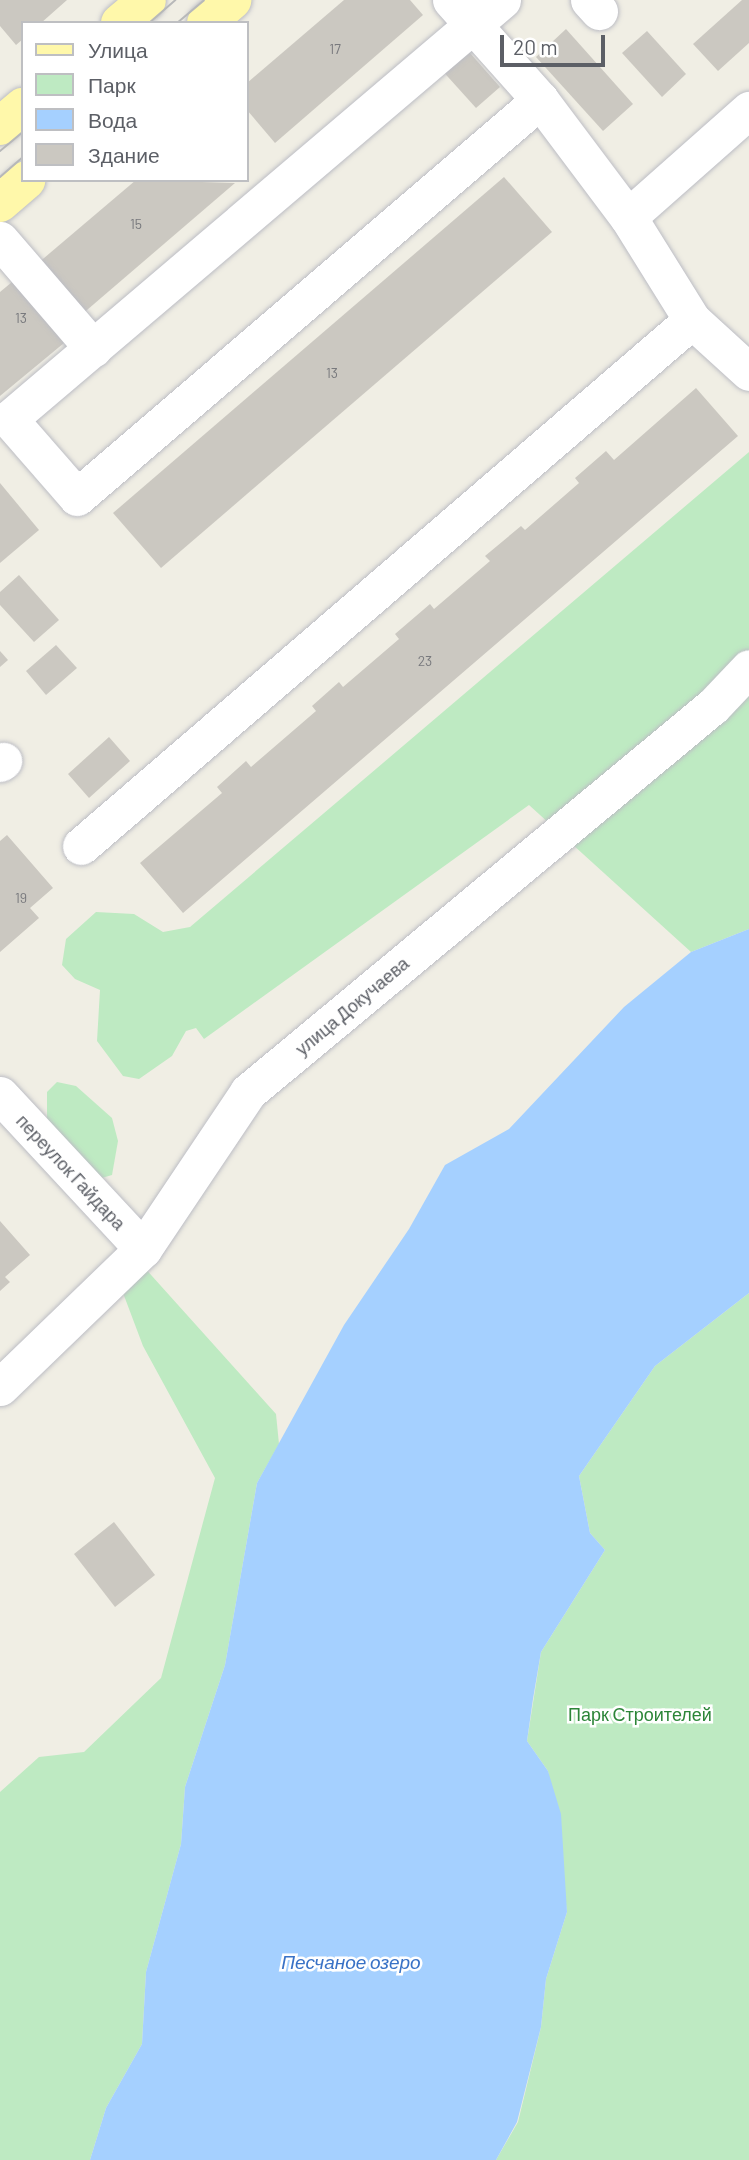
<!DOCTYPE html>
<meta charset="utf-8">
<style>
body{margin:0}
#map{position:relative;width:749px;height:2160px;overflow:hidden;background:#f0eee4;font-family:Barlow,sans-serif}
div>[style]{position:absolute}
.green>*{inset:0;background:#beeac2}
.water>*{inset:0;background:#a5d0ff}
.building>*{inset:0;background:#cbc8c1}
.roads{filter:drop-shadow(0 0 2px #bcbdc4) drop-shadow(0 0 2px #bcbdc4)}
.minor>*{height:37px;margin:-18.5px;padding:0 18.5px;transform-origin:18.5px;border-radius:18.5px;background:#fff}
.major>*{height:38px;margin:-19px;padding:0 19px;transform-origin:19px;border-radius:19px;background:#fff8aa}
.tram>*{height:2px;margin:-1px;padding:0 1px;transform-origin:1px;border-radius:1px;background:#b7b8b9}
span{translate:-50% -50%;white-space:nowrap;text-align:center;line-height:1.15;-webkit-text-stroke:5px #fff;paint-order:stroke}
.number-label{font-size:14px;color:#78797d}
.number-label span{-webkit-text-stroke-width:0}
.street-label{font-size:18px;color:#5c5f66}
.park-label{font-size:18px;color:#2c8538}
.water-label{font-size:19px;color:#3972c6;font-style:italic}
.legend{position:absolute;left:21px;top:21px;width:228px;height:161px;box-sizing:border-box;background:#fff;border:2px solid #bebfc2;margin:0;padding:9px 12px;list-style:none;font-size:21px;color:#5c5f66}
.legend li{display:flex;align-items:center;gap:14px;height:35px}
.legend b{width:35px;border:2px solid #bebfc2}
.scale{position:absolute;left:500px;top:35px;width:105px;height:32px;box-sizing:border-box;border:4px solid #5c5f66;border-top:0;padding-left:9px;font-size:21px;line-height:24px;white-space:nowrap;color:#5c5f66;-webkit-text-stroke:5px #fff;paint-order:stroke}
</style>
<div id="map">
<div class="green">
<i style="clip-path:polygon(749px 452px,749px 929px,691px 952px,529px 805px,204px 1039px,196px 1028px,186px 1031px,172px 1056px,139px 1079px,123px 1076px,97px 1041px,100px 990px,75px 979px,62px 965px,66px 939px,96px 912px,134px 914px,163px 932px,190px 927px)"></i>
<i style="clip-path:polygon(57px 1082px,76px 1086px,112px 1118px,118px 1141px,112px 1175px,95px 1180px,47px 1123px,47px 1092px)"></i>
<i style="clip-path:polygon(143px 1266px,276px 1414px,279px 1444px,257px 1483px,225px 1665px,185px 1787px,181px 1844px,146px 1972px,142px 2044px,106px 2108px,90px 2160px,0 2160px,0 1792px,39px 1757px,84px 1752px,161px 1678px,215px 1478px,143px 1346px,120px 1285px)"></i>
<i style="clip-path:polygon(749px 1293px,749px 2160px,496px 2160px,518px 2122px,541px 2027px,546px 1979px,567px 1912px,548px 1771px,527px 1741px,541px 1652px,605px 1550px,590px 1533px,579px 1476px,655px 1366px)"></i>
</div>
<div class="water">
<i style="clip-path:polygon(749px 929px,749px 1293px,655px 1366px,579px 1476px,590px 1533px,605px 1550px,541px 1652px,533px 1699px,527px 1741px,548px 1771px,561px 1814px,567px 1912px,546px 1979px,541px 2027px,517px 2122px,496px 2160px,90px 2160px,106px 2108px,142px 2044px,146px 1972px,181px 1844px,185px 1787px,225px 1665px,257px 1483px,344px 1325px,409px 1229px,445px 1165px,509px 1129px,624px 1007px,691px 952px)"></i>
</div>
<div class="building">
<i style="clip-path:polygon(0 0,67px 0,41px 23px,23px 23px,23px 39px,16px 45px,0 26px)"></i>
<i style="clip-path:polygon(344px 0,410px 0,423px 15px,275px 143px,247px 110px,247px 83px)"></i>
<i style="clip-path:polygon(742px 0,749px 0,749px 43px,718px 71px,693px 44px)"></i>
<i style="clip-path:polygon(566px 29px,633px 104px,603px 131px,536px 57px)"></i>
<i style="clip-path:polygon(647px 31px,686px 74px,662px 97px,622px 53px)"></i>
<i style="clip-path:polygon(463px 45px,500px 87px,476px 108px,439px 67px)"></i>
<i style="clip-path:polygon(504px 177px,552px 232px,161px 568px,113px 513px)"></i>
<i style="clip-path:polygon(136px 180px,235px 183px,80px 316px,37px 264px)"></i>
<i style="clip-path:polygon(12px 282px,64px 343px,0 396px,0 292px)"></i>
<i style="clip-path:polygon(696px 388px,738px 436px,183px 913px,140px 863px,222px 793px,217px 787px,246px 761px,251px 767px,316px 711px,312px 706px,339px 682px,343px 687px,399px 639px,395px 634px,430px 604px,434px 609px,490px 561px,485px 556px,521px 526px,525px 530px,579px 483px,575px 478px,606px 451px,614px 460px)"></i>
<i style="clip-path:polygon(0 483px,39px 530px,0 563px)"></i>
<i style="clip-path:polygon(19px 575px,59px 620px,34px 642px,0 605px,0 592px)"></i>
<i style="clip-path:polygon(56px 645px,77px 668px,46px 695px,26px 671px)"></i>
<i style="clip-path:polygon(0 651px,8px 660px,0 667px)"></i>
<i style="clip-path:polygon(109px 737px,130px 761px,89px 798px,68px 774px)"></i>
<i style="clip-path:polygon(7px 835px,53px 888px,30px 908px,39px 918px,0 952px,0 841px)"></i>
<i style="clip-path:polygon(0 1221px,30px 1255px,5px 1277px,10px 1282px,0 1291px)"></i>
<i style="clip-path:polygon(114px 1522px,155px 1575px,115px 1607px,74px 1554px)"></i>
</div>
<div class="roads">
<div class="minor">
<i style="left:451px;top:0;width:134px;rotate:48.3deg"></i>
<i style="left:540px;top:100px;width:146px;rotate:53.1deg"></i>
<i style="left:628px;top:217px;width:121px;rotate:58.1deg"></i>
<i style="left:692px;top:320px;width:77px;rotate:42.4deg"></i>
<i style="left:502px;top:0;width:647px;rotate:139.64deg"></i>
<i style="left:9px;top:419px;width:103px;rotate:48.9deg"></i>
<i style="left:77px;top:497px;width:610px;rotate:-40.61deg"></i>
<i style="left:589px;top:0;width:15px;rotate:48deg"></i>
<i style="left:628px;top:217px;width:162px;rotate:-41.5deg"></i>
<i style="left:0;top:240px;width:143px;rotate:49.3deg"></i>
<i style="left:0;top:763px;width:4px;rotate:-34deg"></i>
<i style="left:81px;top:846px;width:806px;rotate:-40.72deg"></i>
<i style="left:0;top:1095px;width:210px;rotate:47.1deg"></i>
<i style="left:0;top:1387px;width:199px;rotate:-44deg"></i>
<i style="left:143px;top:1249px;width:189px;rotate:-56.2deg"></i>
<i style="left:248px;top:1092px;width:604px;rotate:-39.7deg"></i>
<i style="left:713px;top:706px;width:52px;rotate:-46.5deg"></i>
</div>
<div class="major">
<i style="left:120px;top:23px;width:35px;rotate:-40deg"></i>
<i style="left:206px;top:23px;width:35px;rotate:-41deg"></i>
<i style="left:0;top:126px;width:30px;rotate:-40deg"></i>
<i style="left:0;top:203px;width:35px;rotate:-41deg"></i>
</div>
</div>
<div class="tram">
<i style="left:149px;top:23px;width:35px;rotate:-41deg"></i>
<i style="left:177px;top:23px;width:35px;rotate:-40deg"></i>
<i style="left:0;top:151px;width:30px;rotate:-40deg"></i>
<i style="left:0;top:177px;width:30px;rotate:-41deg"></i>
</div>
<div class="number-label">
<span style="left:335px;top:49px">17</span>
<span style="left:136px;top:224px">15</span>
<span style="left:21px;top:318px">13</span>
<span style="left:332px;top:373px">13</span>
<span style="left:425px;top:661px">23</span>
<span style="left:21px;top:898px">19</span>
</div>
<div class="street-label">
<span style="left:352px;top:1006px;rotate:-40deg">улица Докучаева</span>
<span style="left:71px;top:1172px;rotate:47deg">переулок Гайдара</span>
</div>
<div class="park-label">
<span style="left:640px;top:1714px">Парк Строителей</span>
</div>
<div class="water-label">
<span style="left:351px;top:1962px">Песчаное озеро</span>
</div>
<ul class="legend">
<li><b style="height:9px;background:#fff8aa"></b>Улица</li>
<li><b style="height:19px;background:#beeac2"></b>Парк</li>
<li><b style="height:19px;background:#a5d0ff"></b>Вода</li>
<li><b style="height:19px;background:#cbc8c1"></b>Здание</li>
</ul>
<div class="scale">20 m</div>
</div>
